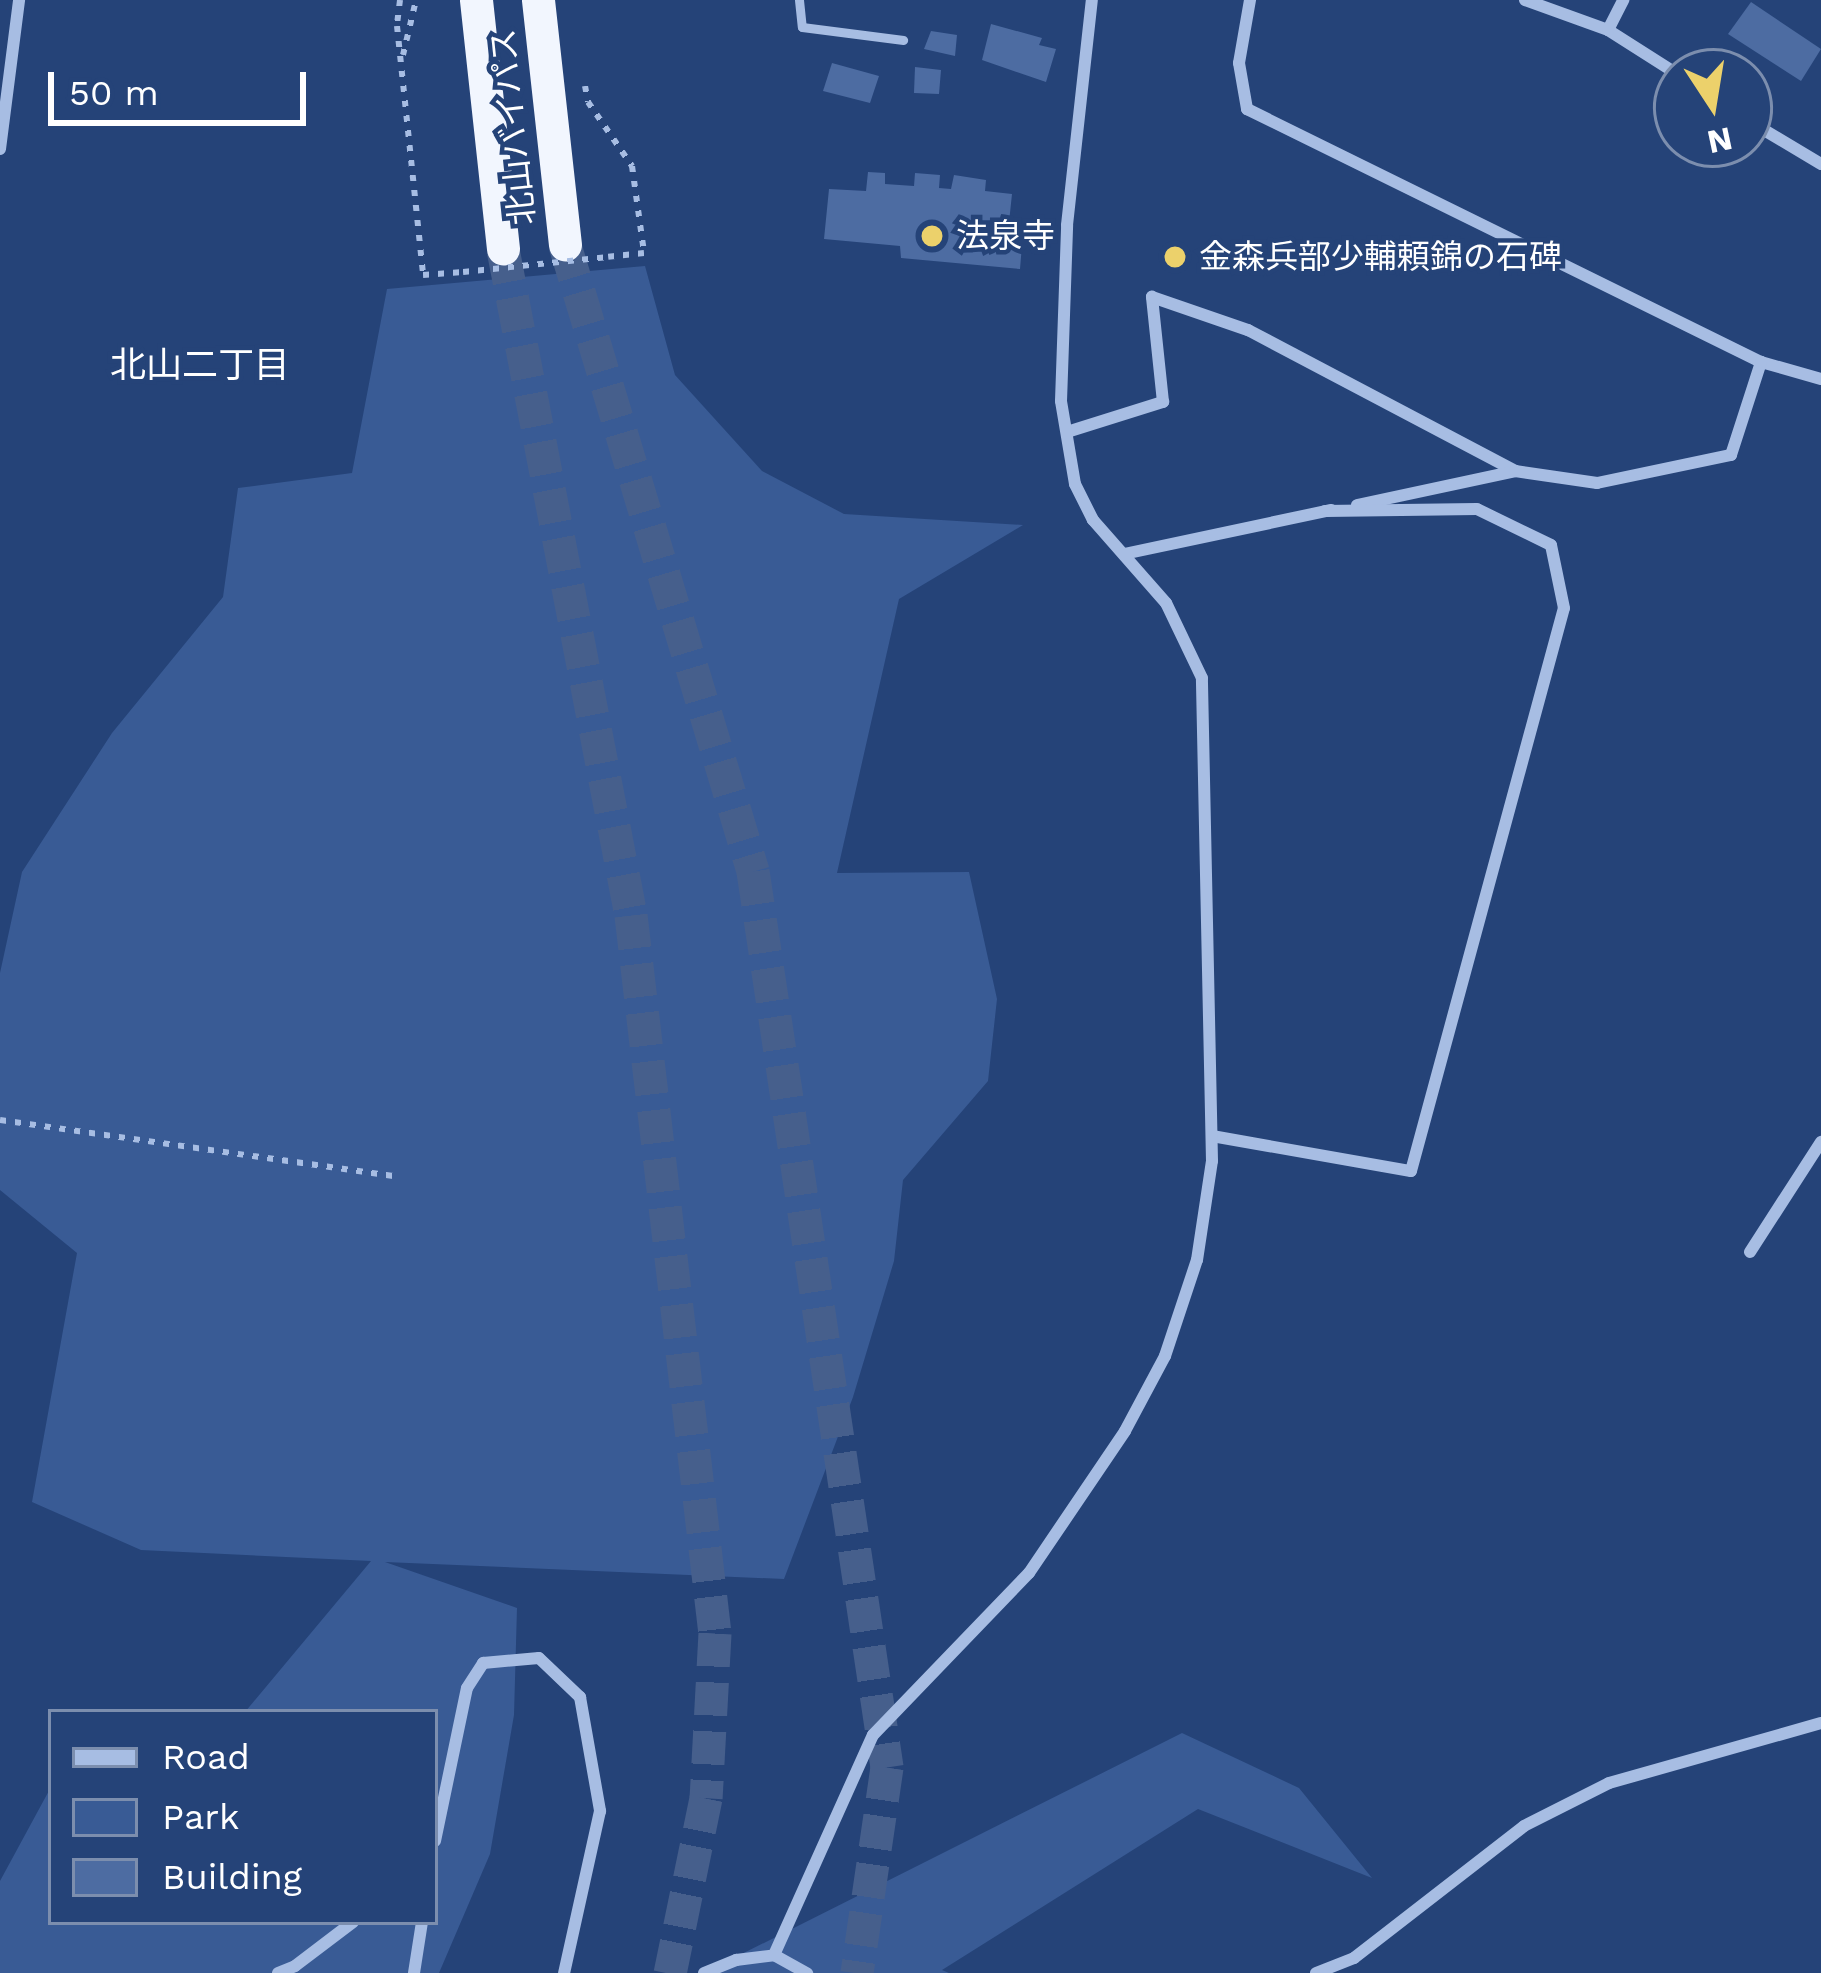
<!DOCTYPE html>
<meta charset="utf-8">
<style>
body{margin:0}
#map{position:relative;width:1821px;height:1973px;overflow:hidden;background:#254378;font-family:"Work Sans","Noto Sans JP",sans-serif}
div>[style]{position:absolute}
.green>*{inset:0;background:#395b95}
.building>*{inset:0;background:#4d6ca2}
.trunk-tunnel>*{height:33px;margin-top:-16.5px;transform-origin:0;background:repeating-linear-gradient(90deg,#465f8c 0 33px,transparent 0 49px)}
.path>*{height:6px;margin-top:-3px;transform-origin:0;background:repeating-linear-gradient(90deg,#a7bde3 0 6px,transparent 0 15px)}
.service>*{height:9px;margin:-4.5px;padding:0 4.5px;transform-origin:4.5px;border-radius:4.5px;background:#a7bde3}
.minor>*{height:12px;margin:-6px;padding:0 6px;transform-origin:6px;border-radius:6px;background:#a7bde3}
.trunk>*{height:33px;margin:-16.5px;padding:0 16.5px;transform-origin:16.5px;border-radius:16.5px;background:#f2f6fe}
.path-bridge>*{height:6px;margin-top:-3px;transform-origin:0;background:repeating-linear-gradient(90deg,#a7bde3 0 6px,transparent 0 15px)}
.dots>*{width:33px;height:33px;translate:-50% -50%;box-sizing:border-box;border:6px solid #254378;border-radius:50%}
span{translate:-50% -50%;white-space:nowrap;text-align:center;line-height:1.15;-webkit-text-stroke:9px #254378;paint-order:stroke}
.street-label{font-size:33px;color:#fff}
.poi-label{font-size:33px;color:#fff}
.left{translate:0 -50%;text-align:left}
.neighbourhood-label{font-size:36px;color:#fff}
.legend{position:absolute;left:48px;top:1709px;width:390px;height:216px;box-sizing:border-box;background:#254378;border:3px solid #7c8eae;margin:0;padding:15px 21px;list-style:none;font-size:36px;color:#fff}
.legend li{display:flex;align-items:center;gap:24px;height:60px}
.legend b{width:60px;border:3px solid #7c8eae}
.north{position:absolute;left:1653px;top:48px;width:120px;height:120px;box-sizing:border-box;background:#254378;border:3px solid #7c8eae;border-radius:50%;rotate:168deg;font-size:33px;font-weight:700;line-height:48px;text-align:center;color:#fff}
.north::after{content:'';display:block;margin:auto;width:42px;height:54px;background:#ecd16b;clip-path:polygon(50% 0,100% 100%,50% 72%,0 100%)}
.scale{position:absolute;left:48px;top:72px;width:258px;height:54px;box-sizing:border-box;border:6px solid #fff;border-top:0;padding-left:15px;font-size:36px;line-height:42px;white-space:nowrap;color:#fff;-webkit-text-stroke:9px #254378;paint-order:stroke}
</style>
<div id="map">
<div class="green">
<i style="clip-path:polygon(645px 266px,675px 375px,762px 471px,844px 514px,1023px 525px,899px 599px,837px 873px,969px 872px,997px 999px,988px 1081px,903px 1180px,894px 1261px,853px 1397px,784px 1579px,385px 1562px,517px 1608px,514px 1715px,490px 1854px,439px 1973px,0 1973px,0 1881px,51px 1787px,51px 1922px,435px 1922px,435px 1712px,245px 1712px,371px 1561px,141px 1550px,32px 1502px,77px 1253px,0 1190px,0 973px,22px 872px,112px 733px,223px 597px,238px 488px,352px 473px,387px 289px)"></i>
<i style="clip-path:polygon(1182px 1733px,1299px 1788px,1372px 1878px,1198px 1809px,942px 1970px,949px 1973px,704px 1973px)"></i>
</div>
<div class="building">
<i style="clip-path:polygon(1751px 2px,1821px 49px,1801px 81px,1728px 34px)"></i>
<i style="clip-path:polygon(991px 24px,1042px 38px,1039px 45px,1056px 49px,1046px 82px,982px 60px)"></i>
<i style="clip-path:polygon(931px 31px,957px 35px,955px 56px,924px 49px)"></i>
<i style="clip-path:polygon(832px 63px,879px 76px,870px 103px,823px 91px)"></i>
<i style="clip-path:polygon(915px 67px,941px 70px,939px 94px,914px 93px)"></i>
<i style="clip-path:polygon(868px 172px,885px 173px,885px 184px,914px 186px,915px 173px,940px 175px,939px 188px,951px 189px,954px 175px,986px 180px,985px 191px,1012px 194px,1008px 232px,1023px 233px,1020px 269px,901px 258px,900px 246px,824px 239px,829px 189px,866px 191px)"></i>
</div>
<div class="trunk-tunnel">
<i style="left:565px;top:245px;width:654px;rotate:73.28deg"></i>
<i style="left:753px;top:871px;width:906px;rotate:81.49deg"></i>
<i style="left:887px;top:1767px;width:208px;rotate:98.3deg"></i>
<i style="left:503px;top:249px;width:678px;rotate:79.12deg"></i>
<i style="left:631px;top:915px;width:723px;rotate:83.33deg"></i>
<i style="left:715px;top:1633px;width:165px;rotate:93.1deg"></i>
<i style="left:706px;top:1798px;width:179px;rotate:101.6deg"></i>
</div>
<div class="path">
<i style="left:400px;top:0;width:26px;rotate:97deg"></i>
<i style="left:397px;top:26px;width:250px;rotate:84deg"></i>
<i style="left:423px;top:275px;width:40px;rotate:-4.3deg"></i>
<i style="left:403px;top:55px;width:57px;rotate:-76.7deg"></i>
<i style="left:585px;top:86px;width:16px;rotate:79deg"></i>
<i style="left:588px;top:102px;width:78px;rotate:55.5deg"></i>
<i style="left:632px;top:166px;width:88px;rotate:82.1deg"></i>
<i style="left:644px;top:253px;width:36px;rotate:174deg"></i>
<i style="left:0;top:1120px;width:399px;rotate:8.1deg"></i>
</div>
<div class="service">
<i style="left:799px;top:0;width:27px;rotate:84deg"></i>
<i style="left:802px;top:27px;width:102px;rotate:7.3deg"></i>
</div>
<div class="minor">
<i style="left:1250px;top:0;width:64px;rotate:99.9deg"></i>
<i style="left:1239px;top:63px;width:47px;rotate:80.1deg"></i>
<i style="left:1247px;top:109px;width:573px;rotate:26.21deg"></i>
<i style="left:1761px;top:362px;width:62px;rotate:15.8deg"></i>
<i style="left:1525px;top:0;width:88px;rotate:19.9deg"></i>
<i style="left:1608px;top:30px;width:82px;rotate:32.5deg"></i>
<i style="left:1608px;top:30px;width:34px;rotate:-63deg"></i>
<i style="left:1749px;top:121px;width:84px;rotate:30.8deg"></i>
<i style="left:0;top:149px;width:150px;rotate:-82.7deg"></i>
<i style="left:1067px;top:432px;width:101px;rotate:-17.4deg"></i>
<i style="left:1163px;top:402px;width:106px;rotate:-96deg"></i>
<i style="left:1152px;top:297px;width:102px;rotate:19deg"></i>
<i style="left:1248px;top:330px;width:302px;rotate:27.8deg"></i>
<i style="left:1357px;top:505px;width:162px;rotate:-12.1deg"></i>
<i style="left:1515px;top:471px;width:83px;rotate:8.3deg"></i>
<i style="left:1597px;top:483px;width:137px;rotate:-11.8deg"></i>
<i style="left:1731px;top:455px;width:98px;rotate:-72.1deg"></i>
<i style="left:1124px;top:554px;width:212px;rotate:-12deg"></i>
<i style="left:1212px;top:1136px;width:202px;rotate:10deg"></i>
<i style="left:1411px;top:1171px;width:583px;rotate:-74.8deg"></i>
<i style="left:1564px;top:608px;width:64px;rotate:-101.7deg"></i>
<i style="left:1551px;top:545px;width:82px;rotate:-154.1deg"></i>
<i style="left:1477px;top:509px;width:152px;rotate:179.2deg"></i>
<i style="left:1750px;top:1252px;width:131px;rotate:-57.2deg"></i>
<i style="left:435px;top:1841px;width:156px;rotate:-78.2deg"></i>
<i style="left:467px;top:1688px;width:30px;rotate:-57deg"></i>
<i style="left:483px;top:1663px;width:56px;rotate:-5.1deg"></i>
<i style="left:539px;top:1658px;width:57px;rotate:43.6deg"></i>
<i style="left:580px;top:1697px;width:116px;rotate:80deg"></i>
<i style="left:600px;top:1811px;width:166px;rotate:102.5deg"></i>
<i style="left:774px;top:1955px;width:241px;rotate:-65.8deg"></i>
<i style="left:873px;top:1735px;width:225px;rotate:-46.1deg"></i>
<i style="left:1029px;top:1573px;width:171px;rotate:-55.9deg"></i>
<i style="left:1125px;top:1431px;width:85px;rotate:-61.9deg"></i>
<i style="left:1165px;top:1356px;width:101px;rotate:-71.6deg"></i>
<i style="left:1197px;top:1260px;width:100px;rotate:-81.4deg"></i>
<i style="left:1212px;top:1161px;width:483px;rotate:-91.2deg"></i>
<i style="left:1202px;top:678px;width:83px;rotate:-115.6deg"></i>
<i style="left:1166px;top:603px;width:111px;rotate:-131.3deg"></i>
<i style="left:1093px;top:520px;width:40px;rotate:-116.6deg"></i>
<i style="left:1075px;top:484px;width:84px;rotate:-99.6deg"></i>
<i style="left:1061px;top:401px;width:176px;rotate:-88deg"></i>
<i style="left:1067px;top:225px;width:226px;rotate:-83.7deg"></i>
<i style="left:278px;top:1973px;width:18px;rotate:-22deg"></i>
<i style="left:295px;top:1966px;width:73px;rotate:-37.2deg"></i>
<i style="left:414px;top:1973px;width:52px;rotate:-81.1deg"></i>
<i style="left:704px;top:1973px;width:35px;rotate:-22deg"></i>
<i style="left:736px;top:1960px;width:38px;rotate:-7deg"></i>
<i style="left:774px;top:1955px;width:38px;rotate:29deg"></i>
<i style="left:1316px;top:1973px;width:41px;rotate:-21.5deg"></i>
<i style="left:1354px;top:1958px;width:215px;rotate:-37.8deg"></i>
<i style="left:1524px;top:1826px;width:95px;rotate:-26.8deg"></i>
<i style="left:1609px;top:1783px;width:220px;rotate:-15.8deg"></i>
</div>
<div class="trunk">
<i style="left:476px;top:0;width:250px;rotate:83.8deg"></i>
<i style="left:538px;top:0;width:246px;rotate:83.7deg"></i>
</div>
<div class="path-bridge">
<i style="left:463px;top:272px;width:146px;rotate:-5.9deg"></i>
</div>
<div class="dots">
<i style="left:932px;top:236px;background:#ecd16b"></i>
<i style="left:1175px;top:257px;background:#ecd16b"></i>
</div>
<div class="street-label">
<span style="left:513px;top:127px;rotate:-96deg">北山バイパス</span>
</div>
<div class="poi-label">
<span class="left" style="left:956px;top:236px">法泉寺</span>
<span class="left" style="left:1199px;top:257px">金森兵部少輔頼錦の石碑</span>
</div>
<div class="neighbourhood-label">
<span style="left:200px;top:366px">北山二丁目</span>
</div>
<ul class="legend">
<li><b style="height:15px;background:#a7bde3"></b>Road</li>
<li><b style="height:33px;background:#395b95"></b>Park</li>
<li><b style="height:33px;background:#4d6ca2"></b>Building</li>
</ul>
<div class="north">N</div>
<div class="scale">50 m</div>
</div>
